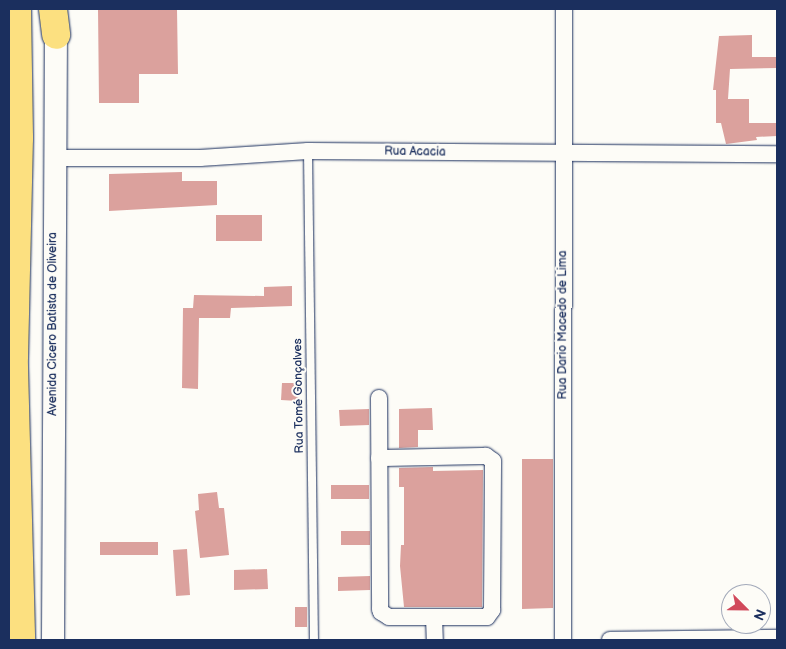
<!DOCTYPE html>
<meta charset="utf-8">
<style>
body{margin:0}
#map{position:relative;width:786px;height:649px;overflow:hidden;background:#fdfcf7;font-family:"Balsamiq Sans",sans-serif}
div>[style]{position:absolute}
.building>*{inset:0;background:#dba19d}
.roads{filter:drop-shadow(0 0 1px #1b2f5e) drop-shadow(0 0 1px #1b2f5e)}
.lane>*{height:8px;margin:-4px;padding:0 4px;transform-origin:4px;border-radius:4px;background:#fdfcf7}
.street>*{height:16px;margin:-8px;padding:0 8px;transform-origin:8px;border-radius:8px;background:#fdfcf7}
.secondary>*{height:22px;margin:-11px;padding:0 11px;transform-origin:11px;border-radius:11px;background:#fdfcf7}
.highway>*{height:28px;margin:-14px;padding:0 14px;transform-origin:14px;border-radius:14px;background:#fce080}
span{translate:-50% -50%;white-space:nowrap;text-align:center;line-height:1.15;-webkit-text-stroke:4px #fdfcf7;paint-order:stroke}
.street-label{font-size:12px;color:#1b2f5e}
.frame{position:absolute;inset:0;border:10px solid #1b2f5e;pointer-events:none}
.north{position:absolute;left:721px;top:584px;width:50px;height:50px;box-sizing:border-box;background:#fdfcf7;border:1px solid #a3aaba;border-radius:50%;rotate:113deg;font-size:14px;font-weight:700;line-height:20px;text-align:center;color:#1b2f5e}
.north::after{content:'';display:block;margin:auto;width:18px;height:22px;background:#d1495b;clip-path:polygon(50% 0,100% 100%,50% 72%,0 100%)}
</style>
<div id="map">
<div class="building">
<i style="clip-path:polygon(98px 9px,177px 9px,178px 74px,139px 74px,139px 103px,99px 103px)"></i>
<i style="clip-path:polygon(752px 35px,752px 57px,777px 57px,777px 68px,730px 69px,728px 99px,749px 99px,749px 123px,777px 123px,777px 136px,756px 137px,757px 140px,726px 144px,721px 123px,716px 123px,716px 90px,713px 90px,719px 36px)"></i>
<i style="clip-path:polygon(182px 172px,182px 181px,217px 181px,217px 205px,109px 211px,109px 174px)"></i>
<i style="clip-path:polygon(216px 215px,262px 215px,262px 241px,216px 241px)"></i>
<i style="clip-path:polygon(292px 286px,292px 306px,231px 308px,230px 318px,199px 318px,198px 389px,182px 388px,183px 308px,193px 308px,194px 295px,264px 296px,264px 287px)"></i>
<i style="clip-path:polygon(282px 383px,299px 383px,298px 401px,281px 400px)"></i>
<i style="clip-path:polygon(432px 408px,433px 430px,418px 430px,418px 447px,399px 448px,399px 409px)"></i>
<i style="clip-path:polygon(369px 409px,369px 425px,340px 426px,339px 410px)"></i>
<i style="clip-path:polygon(522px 459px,553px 459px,553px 608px,522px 609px)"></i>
<i style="clip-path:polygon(433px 467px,433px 471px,483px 470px,482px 607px,404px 607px,400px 566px,401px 545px,404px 545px,404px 487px,399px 487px,399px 468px)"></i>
<i style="clip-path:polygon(331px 485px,369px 485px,369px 499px,331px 499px)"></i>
<i style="clip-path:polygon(217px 492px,219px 508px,224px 508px,229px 555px,200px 558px,195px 511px,199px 510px,198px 494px)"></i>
<i style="clip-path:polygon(341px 531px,370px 531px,370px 545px,341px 545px)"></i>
<i style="clip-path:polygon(100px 542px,158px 542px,158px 555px,100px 555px)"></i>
<i style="clip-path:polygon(187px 549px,190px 595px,176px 596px,173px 550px)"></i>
<i style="clip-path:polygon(267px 569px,268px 589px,234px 590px,234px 570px)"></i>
<i style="clip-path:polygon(370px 576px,370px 590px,338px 591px,338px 577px)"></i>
<i style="clip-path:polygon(295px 607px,307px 607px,307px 627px,295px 627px)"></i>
</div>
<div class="roads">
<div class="lane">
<i style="left:308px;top:151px;width:489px;rotate:89.3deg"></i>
</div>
<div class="street">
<i style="left:53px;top:158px;width:147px"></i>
<i style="left:200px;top:158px;width:108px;rotate:-3.7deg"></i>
<i style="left:308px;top:151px;width:469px;rotate:0.4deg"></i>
<i style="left:379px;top:398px;width:211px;rotate:89.7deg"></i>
<i style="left:380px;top:609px;width:3px;rotate:72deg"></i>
<i style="left:381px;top:612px;width:9px;rotate:32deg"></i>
<i style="left:389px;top:617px;width:98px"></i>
<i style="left:487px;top:617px;width:9px;rotate:-54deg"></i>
<i style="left:492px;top:610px;width:149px;rotate:-89.6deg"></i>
<i style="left:493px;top:461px;width:9px;rotate:-144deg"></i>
<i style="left:486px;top:456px;width:107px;rotate:178.9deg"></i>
<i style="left:434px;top:617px;width:23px;rotate:88deg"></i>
<i style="left:563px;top:640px;width:631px;rotate:-89.91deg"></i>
<i style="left:610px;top:640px;width:167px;rotate:-0.7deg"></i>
</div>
<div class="secondary">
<i style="left:53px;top:640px;width:605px;rotate:-89.72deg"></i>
</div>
<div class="highway">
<i style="left:17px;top:9px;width:129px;rotate:89.1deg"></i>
<i style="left:19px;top:138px;width:229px;rotate:91.3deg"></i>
<i style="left:14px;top:367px;width:273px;rotate:88.5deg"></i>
<i style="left:53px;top:9px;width:26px;rotate:83deg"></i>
</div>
</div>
<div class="street-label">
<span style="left:415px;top:152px;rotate:1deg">Rua Acacia</span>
<span style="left:53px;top:324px;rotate:-90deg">Avenida Cicero Batista de Oliveira</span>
<span style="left:563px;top:325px;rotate:-90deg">Rua Dario Macedo de Lima</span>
<span style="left:299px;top:396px;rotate:-91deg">Rua Tomé Gonçalves</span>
</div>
<div class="frame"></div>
<div class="north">N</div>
</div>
